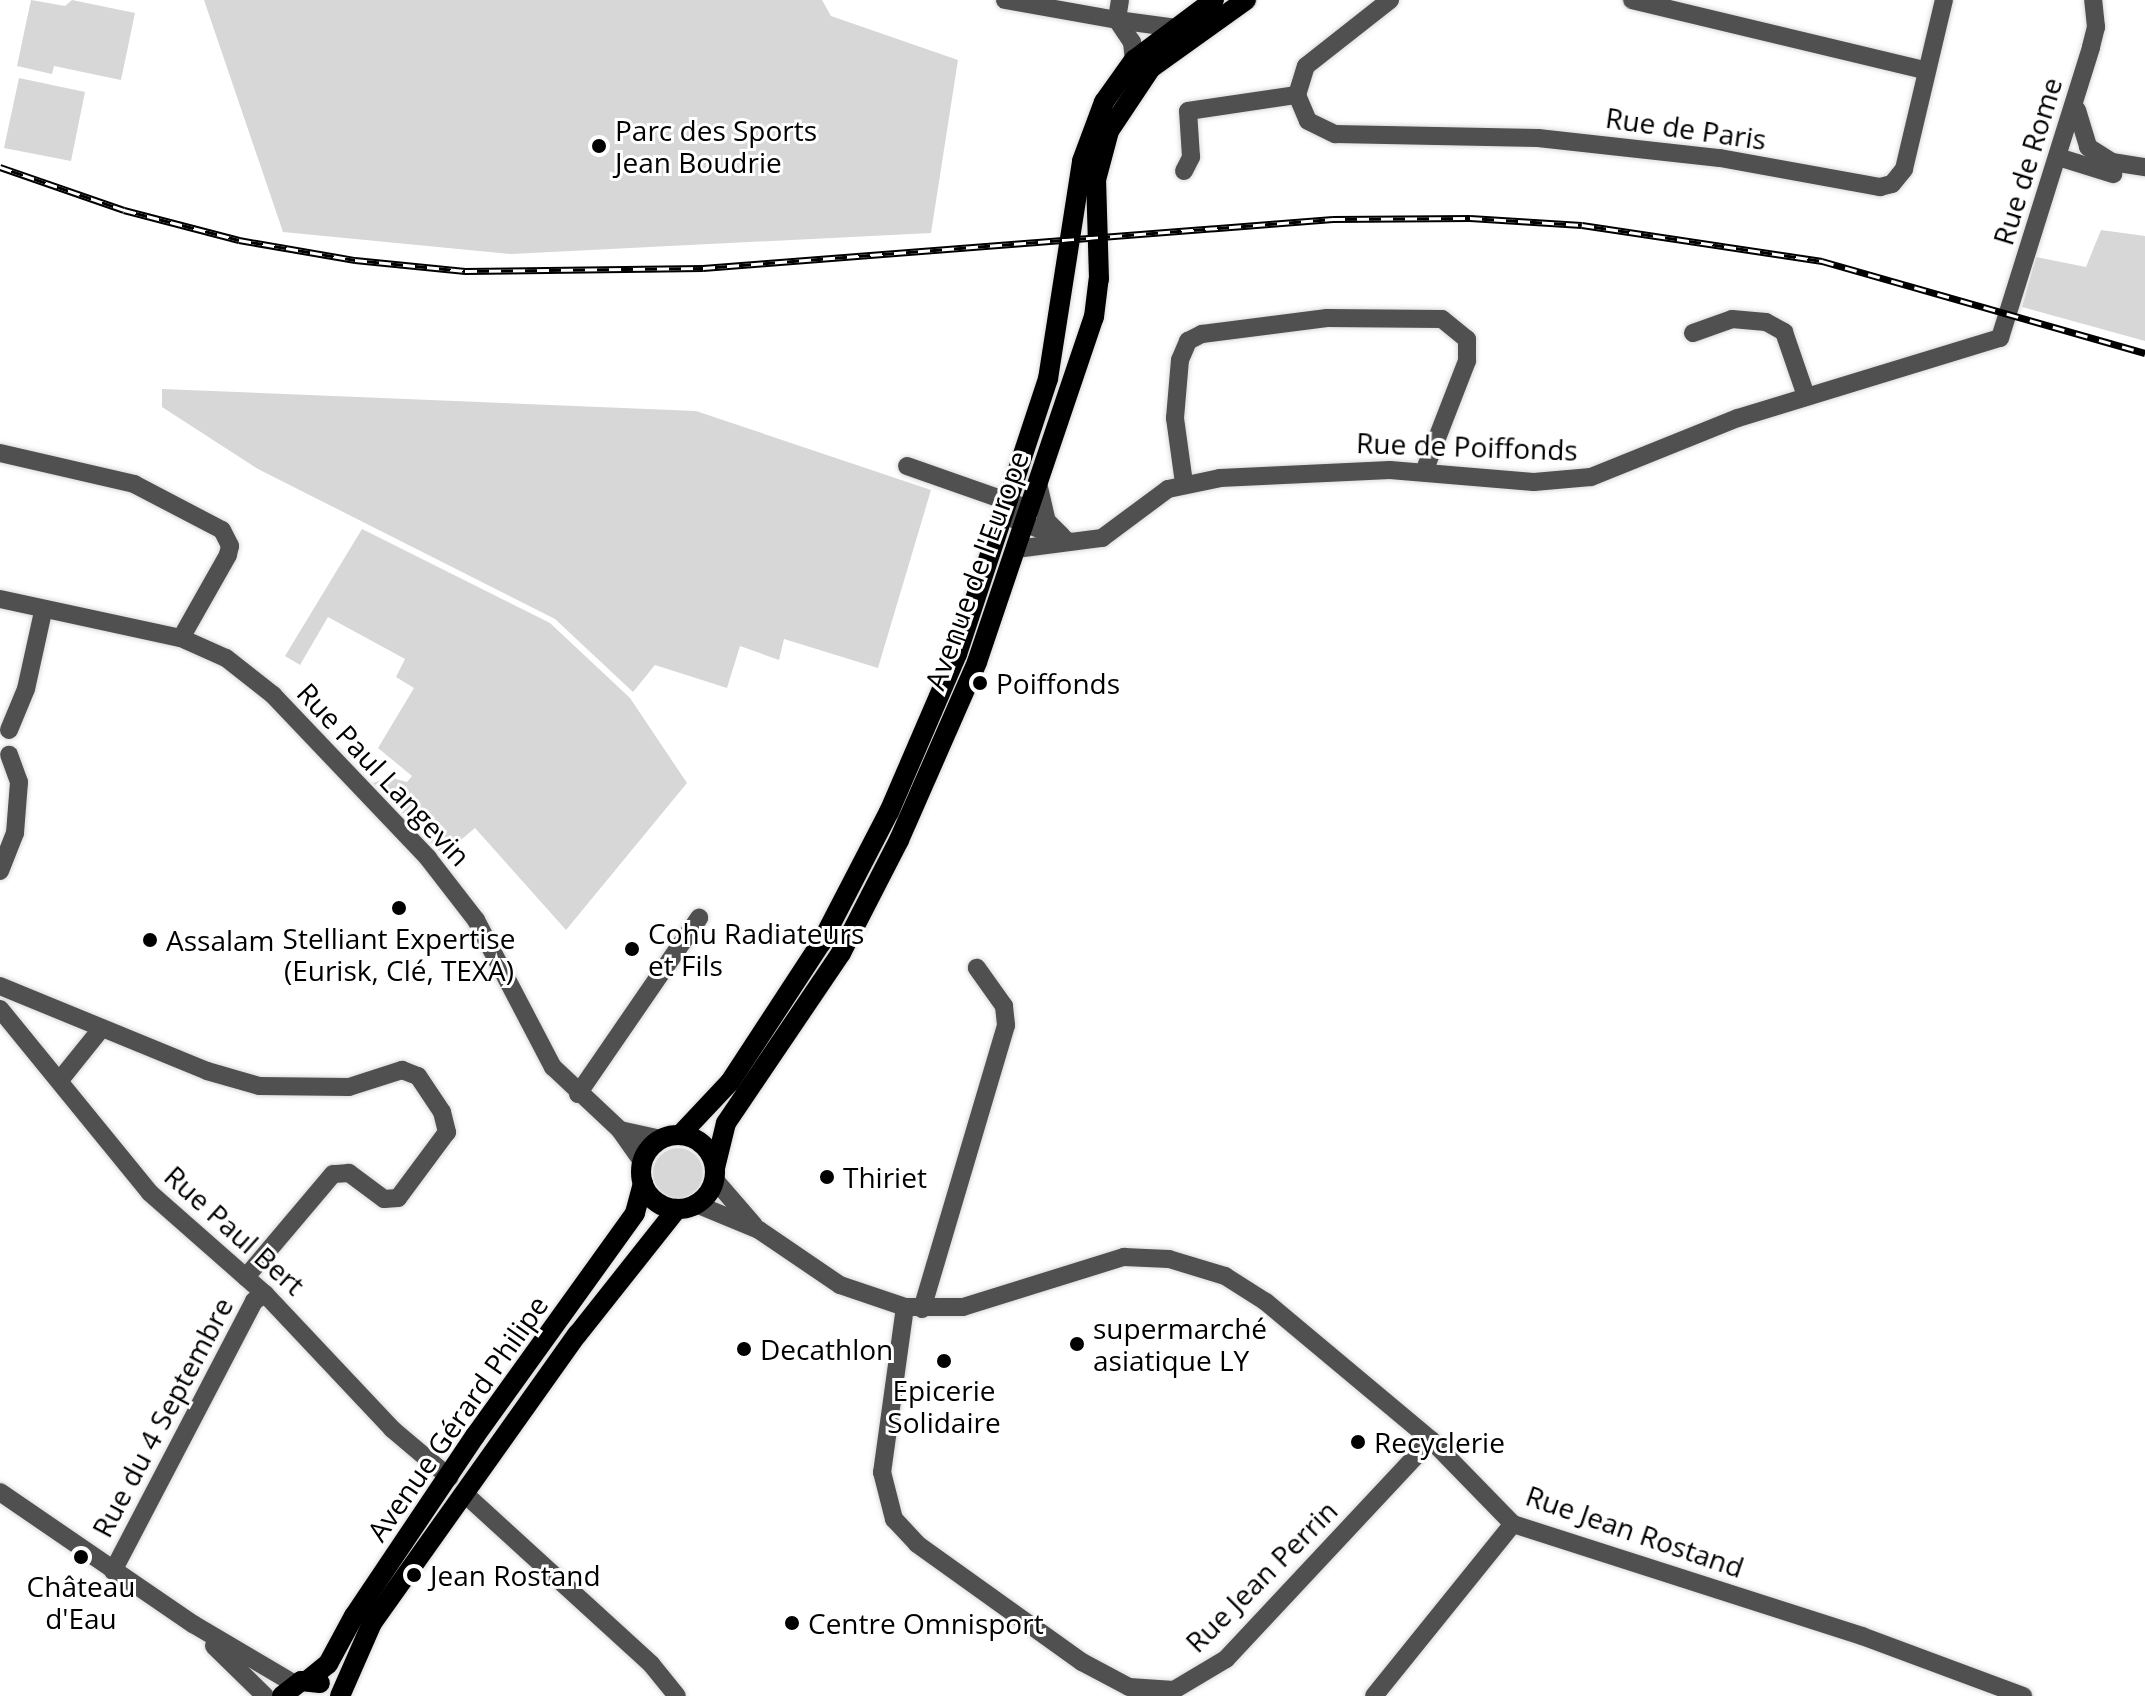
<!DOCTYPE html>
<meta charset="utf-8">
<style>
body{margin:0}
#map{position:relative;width:2145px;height:1696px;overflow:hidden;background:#fff;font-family:"Open Sans",sans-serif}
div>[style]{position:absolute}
.green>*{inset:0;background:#d7d7d7}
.round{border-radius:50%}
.roads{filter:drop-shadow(0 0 2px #dbdbdb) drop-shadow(0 0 2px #dbdbdb)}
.minor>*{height:18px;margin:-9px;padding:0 9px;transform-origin:9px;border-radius:9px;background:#505050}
.major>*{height:20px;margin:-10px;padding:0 10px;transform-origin:10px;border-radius:10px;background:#000}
.major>.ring{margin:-10px;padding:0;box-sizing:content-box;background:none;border:20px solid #000;border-radius:50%}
.rail>*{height:7px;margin-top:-3.5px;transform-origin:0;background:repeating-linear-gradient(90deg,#fff 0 12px,#000 0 24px);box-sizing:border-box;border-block:2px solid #000}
.dots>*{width:22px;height:22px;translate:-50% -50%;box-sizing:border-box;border:4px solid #fff;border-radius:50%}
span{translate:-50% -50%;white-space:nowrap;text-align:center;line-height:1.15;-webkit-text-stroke:6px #fff;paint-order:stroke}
.street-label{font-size:28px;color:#000}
.poi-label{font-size:28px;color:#000}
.left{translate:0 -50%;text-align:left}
</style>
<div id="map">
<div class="green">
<i style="clip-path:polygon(31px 0,65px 6px,72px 0,135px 13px,121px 80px,54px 66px,52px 74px,17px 66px)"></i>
<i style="clip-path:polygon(204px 0,822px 0,831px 16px,958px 60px,931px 233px,511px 254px,283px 232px)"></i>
<i style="clip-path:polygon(19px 78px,85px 92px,71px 161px,4px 148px)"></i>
<i style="clip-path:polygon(2101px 230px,2145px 236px,2145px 341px,2022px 307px,2036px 257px,2086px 267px)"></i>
<i style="clip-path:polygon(162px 389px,696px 411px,931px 490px,878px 668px,784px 639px,779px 660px,740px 646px,727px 688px,655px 665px,633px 692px,555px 619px,258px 469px,162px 407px)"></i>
<i style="clip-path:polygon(362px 529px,550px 623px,630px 698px,687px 783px,566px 930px,475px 828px,443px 855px,373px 783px,389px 777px,407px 782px,412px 776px,378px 748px,414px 688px,396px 677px,405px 659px,328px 617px,300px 665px,285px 656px)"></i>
<i class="round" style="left:653px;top:1148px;width:50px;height:50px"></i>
</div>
<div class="roads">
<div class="minor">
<i style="left:1005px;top:0;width:114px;rotate:10.1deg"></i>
<i style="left:1117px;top:20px;width:27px;rotate:56deg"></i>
<i style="left:1132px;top:42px;width:18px;rotate:84deg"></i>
<i style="left:1120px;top:0;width:20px;rotate:99deg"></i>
<i style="left:1117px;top:20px;width:60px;rotate:7.7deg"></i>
<i style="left:1632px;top:0;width:303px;rotate:13.5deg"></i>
<i style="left:1297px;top:95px;width:28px;rotate:67deg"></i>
<i style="left:1308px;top:121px;width:30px;rotate:26deg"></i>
<i style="left:1335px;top:134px;width:203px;rotate:1.1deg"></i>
<i style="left:1538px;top:138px;width:183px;rotate:6.3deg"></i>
<i style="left:1720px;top:158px;width:163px;rotate:10.3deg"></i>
<i style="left:1880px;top:187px;width:12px;rotate:-14deg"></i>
<i style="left:1892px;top:184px;width:19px;rotate:-51deg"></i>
<i style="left:1904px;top:169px;width:174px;rotate:-76.7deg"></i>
<i style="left:1297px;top:95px;width:30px;rotate:-73deg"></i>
<i style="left:1306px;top:66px;width:107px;rotate:-38.2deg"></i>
<i style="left:2077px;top:110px;width:39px;rotate:73deg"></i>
<i style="left:2088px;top:147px;width:28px;rotate:32deg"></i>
<i style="left:2112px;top:162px;width:33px;rotate:9deg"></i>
<i style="left:2058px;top:157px;width:58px;rotate:17.2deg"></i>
<i style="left:1184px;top:171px;width:16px;rotate:-63deg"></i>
<i style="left:1191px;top:157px;width:46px;rotate:-93.7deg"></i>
<i style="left:1188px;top:111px;width:110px;rotate:-8.4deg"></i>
<i style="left:1693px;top:333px;width:41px;rotate:-19.7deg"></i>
<i style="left:1732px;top:319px;width:34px;rotate:5deg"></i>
<i style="left:1766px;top:322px;width:21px;rotate:29deg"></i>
<i style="left:1784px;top:332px;width:68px;rotate:71deg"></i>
<i style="left:0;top:453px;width:138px;rotate:13deg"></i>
<i style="left:134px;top:484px;width:99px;rotate:27.6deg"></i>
<i style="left:222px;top:530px;width:18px;rotate:63deg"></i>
<i style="left:230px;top:546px;width:9px;rotate:103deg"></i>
<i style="left:228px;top:555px;width:95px;rotate:119.5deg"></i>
<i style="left:907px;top:466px;width:129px;rotate:19.4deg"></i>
<i style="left:1038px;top:483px;width:39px;rotate:77deg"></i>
<i style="left:1047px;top:521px;width:21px;rotate:45deg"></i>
<i style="left:1184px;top:483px;width:66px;rotate:-97.9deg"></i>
<i style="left:1175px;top:418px;width:58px;rotate:-85.1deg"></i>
<i style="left:1180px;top:360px;width:21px;rotate:-67deg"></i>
<i style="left:1188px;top:341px;width:16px;rotate:-27deg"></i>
<i style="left:1202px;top:334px;width:126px;rotate:-7.3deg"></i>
<i style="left:1327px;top:318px;width:115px;rotate:0.5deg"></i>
<i style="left:1442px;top:319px;width:32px;rotate:39deg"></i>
<i style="left:1467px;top:339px;width:22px;rotate:90deg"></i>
<i style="left:1467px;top:361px;width:119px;rotate:111.2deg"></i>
<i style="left:1011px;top:518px;width:58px;rotate:21.3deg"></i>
<i style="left:1016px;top:549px;width:87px;rotate:-7.3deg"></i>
<i style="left:1102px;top:538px;width:82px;rotate:-36.6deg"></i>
<i style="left:1168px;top:489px;width:53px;rotate:-11.9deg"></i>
<i style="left:1220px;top:478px;width:170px;rotate:-2.7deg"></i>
<i style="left:1390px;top:470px;width:144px;rotate:4.8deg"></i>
<i style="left:1534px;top:482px;width:57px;rotate:-5deg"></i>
<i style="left:1591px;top:477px;width:158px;rotate:-21.9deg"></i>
<i style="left:1738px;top:418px;width:274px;rotate:-17deg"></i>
<i style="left:2000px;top:338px;width:305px;rotate:-72.6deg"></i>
<i style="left:2091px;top:47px;width:21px;rotate:-76deg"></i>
<i style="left:2096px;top:27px;width:27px;rotate:-96deg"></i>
<i style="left:0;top:599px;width:185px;rotate:12.2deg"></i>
<i style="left:181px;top:638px;width:49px;rotate:24deg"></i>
<i style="left:226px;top:658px;width:60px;rotate:38.2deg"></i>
<i style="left:273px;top:695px;width:225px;rotate:46.4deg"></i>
<i style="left:428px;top:858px;width:78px;rotate:52.3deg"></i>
<i style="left:476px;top:920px;width:166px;rotate:62.4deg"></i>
<i style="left:553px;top:1067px;width:92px;rotate:43.2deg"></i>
<i style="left:620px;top:1130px;width:39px;rotate:55deg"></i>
<i style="left:9px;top:730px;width:44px;rotate:-67.5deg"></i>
<i style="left:26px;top:689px;width:79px;rotate:-77.6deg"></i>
<i style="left:0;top:871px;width:41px;rotate:-68.5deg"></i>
<i style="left:15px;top:833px;width:51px;rotate:-85.5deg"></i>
<i style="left:19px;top:782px;width:29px;rotate:-110deg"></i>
<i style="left:0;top:986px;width:224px;rotate:22.3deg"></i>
<i style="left:207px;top:1071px;width:54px;rotate:16.1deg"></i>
<i style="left:259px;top:1086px;width:90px;rotate:0.6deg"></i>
<i style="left:349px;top:1087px;width:56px;rotate:-17.8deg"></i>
<i style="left:402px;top:1070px;width:17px;rotate:21deg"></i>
<i style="left:418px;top:1076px;width:43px;rotate:56.3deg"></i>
<i style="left:442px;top:1112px;width:21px;rotate:76deg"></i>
<i style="left:447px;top:1132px;width:82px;rotate:126.6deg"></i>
<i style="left:398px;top:1198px;width:14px;rotate:176deg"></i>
<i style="left:384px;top:1199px;width:44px;rotate:-143.4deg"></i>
<i style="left:349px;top:1173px;width:16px;rotate:176deg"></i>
<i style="left:333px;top:1174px;width:135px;rotate:130.2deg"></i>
<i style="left:0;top:1009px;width:237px;rotate:50.8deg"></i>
<i style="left:150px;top:1193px;width:153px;rotate:41.3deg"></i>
<i style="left:265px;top:1294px;width:185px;rotate:46.7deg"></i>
<i style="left:392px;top:1429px;width:75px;rotate:40.1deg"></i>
<i style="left:60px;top:1080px;width:65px;rotate:-51.2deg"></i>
<i style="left:578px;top:1094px;width:214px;rotate:-55.5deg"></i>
<i style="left:620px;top:1130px;width:42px;rotate:12.4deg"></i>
<i style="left:714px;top:1179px;width:61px;rotate:49deg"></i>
<i style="left:696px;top:1204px;width:68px;rotate:22.4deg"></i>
<i style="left:759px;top:1230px;width:98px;rotate:34.2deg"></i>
<i style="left:840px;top:1285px;width:69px;rotate:18.7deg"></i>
<i style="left:905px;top:1307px;width:58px"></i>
<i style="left:963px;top:1307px;width:169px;rotate:-17.3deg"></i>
<i style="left:1124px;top:1257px;width:45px;rotate:2.5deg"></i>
<i style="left:1169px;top:1259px;width:59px;rotate:16.9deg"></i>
<i style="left:1225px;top:1276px;width:49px;rotate:32.4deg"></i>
<i style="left:1266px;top:1302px;width:215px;rotate:39.9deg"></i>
<i style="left:1431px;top:1440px;width:117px;rotate:45.7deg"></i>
<i style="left:1513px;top:1524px;width:367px;rotate:17.8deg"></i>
<i style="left:1862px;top:1636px;width:172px;rotate:20.4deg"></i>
<i style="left:905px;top:1307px;width:167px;rotate:97.9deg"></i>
<i style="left:882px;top:1472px;width:49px;rotate:75.7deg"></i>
<i style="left:894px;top:1519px;width:34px;rotate:47deg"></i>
<i style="left:917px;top:1544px;width:203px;rotate:35.6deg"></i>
<i style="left:1082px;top:1662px;width:53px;rotate:28deg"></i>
<i style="left:1129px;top:1687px;width:45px;rotate:3.8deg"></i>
<i style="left:1174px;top:1690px;width:61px;rotate:-30.8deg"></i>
<i style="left:1226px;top:1659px;width:300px;rotate:-46.9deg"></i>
<i style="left:922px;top:1309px;width:296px;rotate:-73.5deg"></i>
<i style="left:1006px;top:1025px;width:19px;rotate:-96deg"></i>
<i style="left:1004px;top:1006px;width:47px;rotate:-125.4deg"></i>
<i style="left:0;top:1492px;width:234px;rotate:34.4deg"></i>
<i style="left:193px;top:1624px;width:118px;rotate:30.5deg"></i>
<i style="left:466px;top:1495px;width:251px;rotate:42.4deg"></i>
<i style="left:651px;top:1664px;width:41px;rotate:50.9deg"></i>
<i style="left:113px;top:1571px;width:305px;rotate:-62.4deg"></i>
<i style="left:254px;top:1301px;width:13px;rotate:-32deg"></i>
<i style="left:214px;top:1646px;width:71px;rotate:44.4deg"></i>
<i style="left:1374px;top:1696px;width:221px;rotate:-51.1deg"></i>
</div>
<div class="major">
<i style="left:680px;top:1135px;width:73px;rotate:-46.7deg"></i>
<i style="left:730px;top:1082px;width:166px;rotate:-56.8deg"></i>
<i style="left:821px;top:943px;width:148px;rotate:-62.6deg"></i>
<i style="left:889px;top:812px;width:172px;rotate:-66.7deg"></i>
<i style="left:957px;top:654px;width:290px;rotate:-71.7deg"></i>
<i style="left:1048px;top:379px;width:221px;rotate:-81.1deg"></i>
<i style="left:1082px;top:161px;width:63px;rotate:-69.6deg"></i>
<i style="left:1104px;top:102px;width:52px;rotate:-54.5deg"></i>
<i style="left:1134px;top:60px;width:100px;rotate:-36.9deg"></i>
<i class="ring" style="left:641px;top:1135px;width:54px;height:54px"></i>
<i style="left:715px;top:1168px;width:46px;rotate:-76.3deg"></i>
<i style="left:726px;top:1123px;width:205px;rotate:-55.9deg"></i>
<i style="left:841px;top:953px;width:127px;rotate:-62.8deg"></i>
<i style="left:899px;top:840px;width:194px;rotate:-66.3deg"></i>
<i style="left:977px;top:662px;width:364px;rotate:-71.3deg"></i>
<i style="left:1094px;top:317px;width:38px;rotate:-83deg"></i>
<i style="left:1099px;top:279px;width:99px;rotate:-91.7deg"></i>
<i style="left:1096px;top:180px;width:51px;rotate:-75.1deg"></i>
<i style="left:1109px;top:131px;width:76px;rotate:-56.3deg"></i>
<i style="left:1151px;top:68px;width:117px;rotate:-35.6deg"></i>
<i style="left:308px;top:1680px;width:26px;rotate:-39deg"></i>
<i style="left:328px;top:1664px;width:55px;rotate:-61.6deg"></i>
<i style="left:354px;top:1616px;width:217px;rotate:-56.1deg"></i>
<i style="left:475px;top:1436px;width:274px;rotate:-54.3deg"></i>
<i style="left:635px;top:1213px;width:31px;rotate:-75deg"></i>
<i style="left:282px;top:1696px;width:24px;rotate:-38deg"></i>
<i style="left:301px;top:1681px;width:19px;rotate:6deg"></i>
<i style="left:340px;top:1696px;width:80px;rotate:-66.3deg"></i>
<i style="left:372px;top:1623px;width:354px;rotate:-54.6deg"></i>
<i style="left:577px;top:1335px;width:161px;rotate:-51.6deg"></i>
</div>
</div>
<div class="rail">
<i style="left:0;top:167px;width:131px;rotate:19.1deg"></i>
<i style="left:124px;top:210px;width:119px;rotate:14.6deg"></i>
<i style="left:239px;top:240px;width:118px;rotate:9.8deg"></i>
<i style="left:355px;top:260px;width:111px;rotate:5.7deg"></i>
<i style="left:465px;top:271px;width:238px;rotate:-0.7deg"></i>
<i style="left:703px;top:268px;width:632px;rotate:-4.45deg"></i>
<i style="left:1333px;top:219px;width:137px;rotate:-0.4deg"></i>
<i style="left:1470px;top:218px;width:112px;rotate:3.6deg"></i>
<i style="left:1582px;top:225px;width:243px;rotate:8.5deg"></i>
<i style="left:1822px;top:261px;width:336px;rotate:15.9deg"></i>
</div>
<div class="dots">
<i style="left:599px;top:146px;background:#000"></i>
<i style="left:980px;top:683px;background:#000"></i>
<i style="left:399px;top:908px;background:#000"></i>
<i style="left:150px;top:940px;background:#000"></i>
<i style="left:632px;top:949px;background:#000"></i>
<i style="left:827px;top:1177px;background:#000"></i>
<i style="left:1077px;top:1344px;background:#000"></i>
<i style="left:744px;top:1349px;background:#000"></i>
<i style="left:944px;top:1361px;background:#000"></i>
<i style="left:1358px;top:1442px;background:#000"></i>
<i style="left:81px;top:1557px;background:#000"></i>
<i style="left:414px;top:1575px;background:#000"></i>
<i style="left:792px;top:1623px;background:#000"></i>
</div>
<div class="street-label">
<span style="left:1686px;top:128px;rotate:8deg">Rue de Paris</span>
<span style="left:2027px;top:161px;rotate:-73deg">Rue de Rome</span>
<span style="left:1467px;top:446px;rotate:2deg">Rue de Poiffonds</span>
<span style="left:976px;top:570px;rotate:-70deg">Avenue de l'Europe</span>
<span style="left:384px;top:774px;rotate:47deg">Rue Paul Langevin</span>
<span style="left:235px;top:1230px;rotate:42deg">Rue Paul Bert</span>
<span style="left:162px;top:1417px;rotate:-62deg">Rue du 4 Septembre</span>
<span style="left:457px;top:1418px;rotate:-55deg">Avenue Gérard Philipe</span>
<span style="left:1635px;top:1531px;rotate:19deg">Rue Jean Rostand</span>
<span style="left:1261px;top:1576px;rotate:-45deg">Rue Jean Perrin</span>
</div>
<div class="poi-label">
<span class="left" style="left:615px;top:146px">Parc des Sports<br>Jean Boudrie</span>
<span class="left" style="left:996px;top:683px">Poiffonds</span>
<span class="left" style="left:648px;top:949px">Cohu Radiateurs<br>et Fils</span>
<span style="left:399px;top:954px">Stelliant Expertise<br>(Eurisk, Clé, TEXA)</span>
<span class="left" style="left:166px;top:940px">Assalam</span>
<span class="left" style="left:843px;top:1177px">Thiriet</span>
<span class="left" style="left:1093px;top:1344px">supermarché<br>asiatique LY</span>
<span class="left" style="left:760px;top:1349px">Decathlon</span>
<span style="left:944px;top:1406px">Epicerie<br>Solidaire</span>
<span class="left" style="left:1374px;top:1442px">Recyclerie</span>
<span class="left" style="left:430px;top:1575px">Jean Rostand</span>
<span style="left:81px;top:1602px">Château<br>d'Eau</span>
<span class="left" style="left:808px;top:1623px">Centre Omnisport</span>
</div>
</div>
